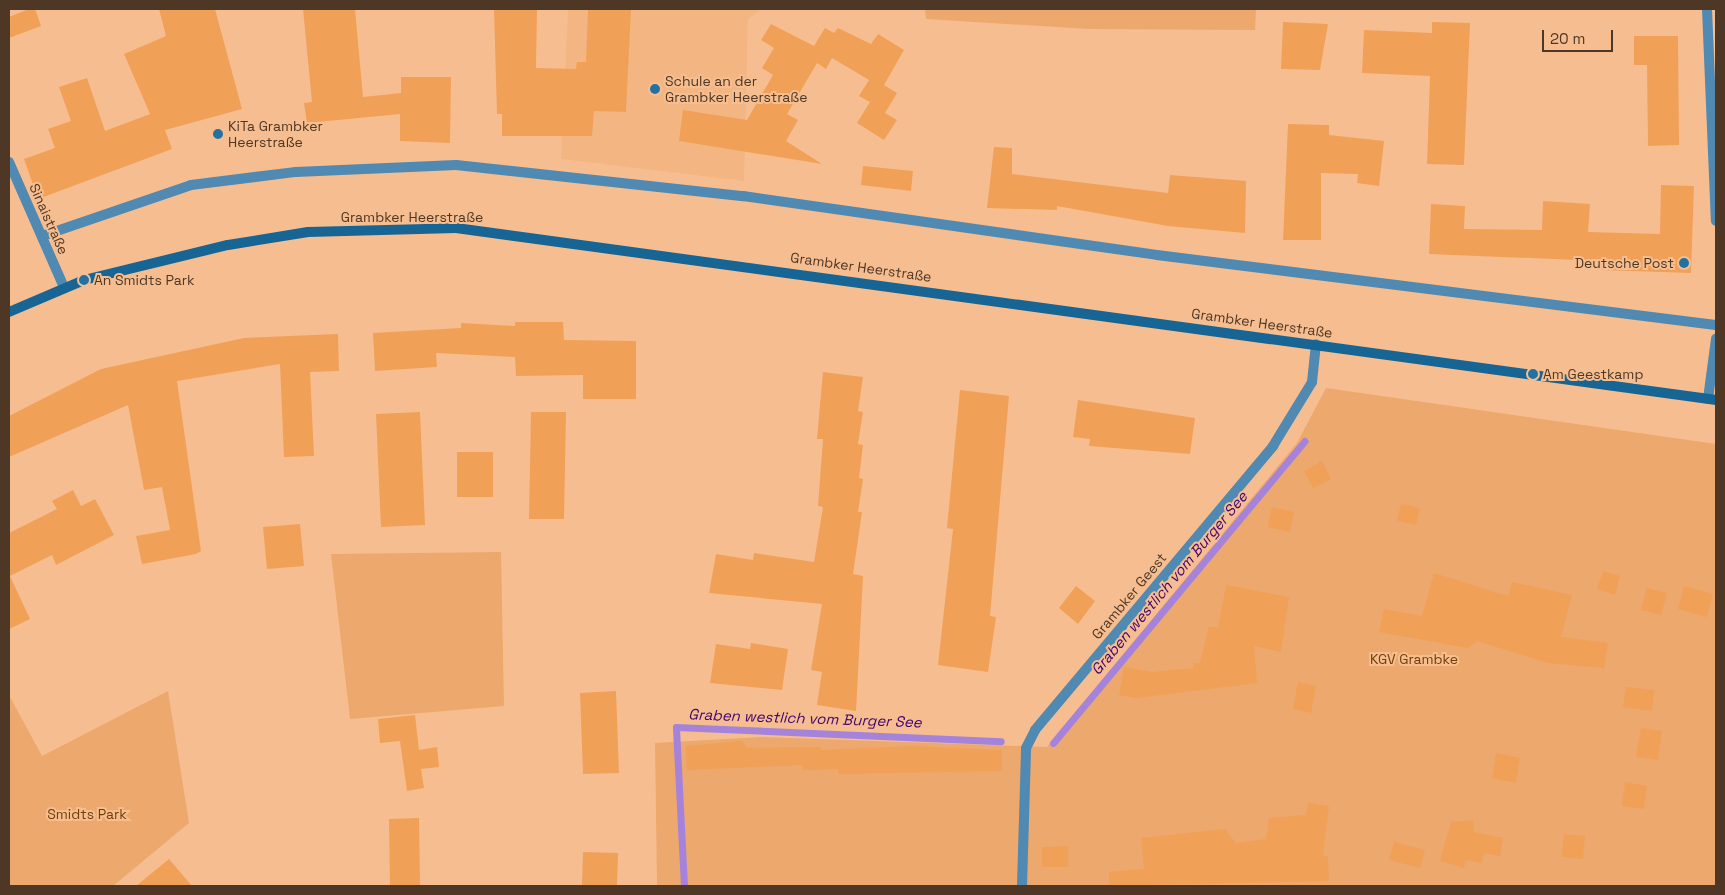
<!DOCTYPE html>
<meta charset="utf-8">
<style>
body{margin:0}
#map{position:relative;width:1725px;height:895px;overflow:hidden;background:#f6be90;font-family:"Space Grotesk",sans-serif}
div>[style]{position:absolute}
.built>*{inset:0;background:#f3b682}
.green>*{inset:0;background:#eda86d}
.stream>*{height:7px;margin:-3.5px;padding:0 3.5px;transform-origin:3.5px;border-radius:3.5px;background:#a683db}
.building>*{inset:0;background:#f1a058}
.minor>*{height:10px;margin:-5px;padding:0 5px;transform-origin:5px;border-radius:5px;background:#5089b1}
.secondary>*{height:10px;margin:-5px;padding:0 5px;transform-origin:5px;border-radius:5px;background:#176594}
.dots>*{width:14px;height:14px;translate:-50% -50%;box-sizing:border-box;border:2px solid #f6be90;border-radius:50%}
span{translate:-50% -50%;white-space:nowrap;text-align:center;line-height:1.15;-webkit-text-stroke:4px #f6be90;paint-order:stroke}
.poi-label{font-size:14px;color:#4e3724}
.left{translate:0 -50%;text-align:left}
.right{translate:-100% -50%;text-align:right}
.street-label{font-size:14px;color:#4e3724}
.park-label{font-size:14px;color:#723e02}
.water-label{font-size:15px;color:#410472;font-style:italic}
.frame{position:absolute;inset:0;border:10px solid #4e3724;pointer-events:none}
.scale{position:absolute;left:1542px;top:30px;width:71px;height:22px;box-sizing:border-box;border:2px solid #4e3724;border-top:0;padding-left:6px;font-size:15px;line-height:18px;white-space:nowrap;color:#4e3724;-webkit-text-stroke:4px #f6be90;paint-order:stroke}
</style>
<div id="map">
<div class="built">
<i style="clip-path:polygon(568px 9px,761px 9px,748px 19px,744px 181px,561px 159px)"></i>
</div>
<div class="green">
<i style="clip-path:polygon(925px 9px,1256px 9px,1255px 30px,1089px 29px,926px 19px)"></i>
<i style="clip-path:polygon(1326px 388px,1716px 444px,1716px 886px,657px 886px,655px 743px,761px 737px,1047px 747px,1297px 443px)"></i>
<i style="clip-path:polygon(501px 552px,504px 706px,350px 719px,331px 554px)"></i>
<i style="clip-path:polygon(168px 691px,189px 823px,113px 886px,9px 886px,9px 695px,42px 756px)"></i>
</div>
<div class="stream">
<i style="left:1053px;top:743px;width:393px;rotate:-50.2deg"></i>
<i style="left:684px;top:886px;width:159px;rotate:-92.9deg"></i>
<i style="left:676px;top:727px;width:325px;rotate:2.5deg"></i>
</div>
<div class="building">
<i style="clip-path:polygon(29px 9px,35px 9px,41px 26px,9px 38px,9px 17px)"></i>
<i style="clip-path:polygon(159px 9px,215px 9px,242px 109px,165px 130px,172px 149px,38px 199px,24px 159px,55px 148px,48px 129px,71px 121px,59px 87px,87px 78px,105px 131px,150px 114px,124px 54px,166px 36px)"></i>
<i style="clip-path:polygon(303px 9px,355px 9px,363px 97px,401px 93px,401px 77px,451px 77px,450px 143px,400px 141px,400px 114px,307px 123px,304px 103px,312px 102px)"></i>
<i style="clip-path:polygon(494px 9px,537px 9px,536px 68px,576px 69px,577px 62px,586px 62px,588px 9px,631px 9px,626px 112px,594px 111px,592px 136px,502px 136px,502px 114px,497px 114px)"></i>
<i style="clip-path:polygon(1283px 22px,1328px 24px,1320px 70px,1281px 69px)"></i>
<i style="clip-path:polygon(1432px 22px,1470px 23px,1464px 165px,1427px 164px,1430px 76px,1362px 73px,1364px 30px,1432px 33px)"></i>
<i style="clip-path:polygon(771px 24px,814px 46px,825px 28px,834px 33px,838px 28px,871px 44px,878px 34px,904px 50px,884px 85px,897px 93px,885px 113px,897px 120px,884px 140px,857px 123px,870px 102px,859px 96px,869px 80px,832px 58px,826px 69px,817px 63px,787px 114px,798px 120px,786px 141px,822px 164px,679px 141px,683px 110px,747px 120px,773px 75px,762px 68px,774px 48px,761px 40px)"></i>
<i style="clip-path:polygon(1634px 36px,1678px 36px,1679px 145px,1648px 146px,1647px 65px,1634px 65px)"></i>
<i style="clip-path:polygon(1288px 124px,1329px 125px,1329px 135px,1384px 141px,1379px 186px,1357px 183px,1358px 174px,1321px 173px,1321px 240px,1283px 240px)"></i>
<i style="clip-path:polygon(994px 147px,1012px 148px,1012px 174px,1168px 193px,1170px 175px,1246px 181px,1245px 233px,1168px 226px,1057px 206px,1057px 210px,987px 208px)"></i>
<i style="clip-path:polygon(863px 166px,913px 171px,911px 191px,861px 185px)"></i>
<i style="clip-path:polygon(1661px 185px,1694px 186px,1691px 273px,1601px 270px,1601px 261px,1429px 254px,1431px 204px,1465px 206px,1464px 229px,1542px 230px,1543px 201px,1590px 204px,1588px 232px,1660px 234px)"></i>
<i style="clip-path:polygon(515px 322px,563px 322px,564px 340px,636px 341px,636px 399px,583px 399px,583px 375px,516px 376px,515px 357px,436px 353px,437px 367px,375px 371px,373px 333px,461px 328px,461px 323px,515px 326px)"></i>
<i style="clip-path:polygon(338px 334px,339px 371px,310px 372px,314px 456px,284px 457px,280px 364px,177px 381px,201px 551px,196px 554px,142px 564px,136px 536px,170px 530px,162px 487px,144px 490px,128px 405px,9px 457px,9px 416px,101px 369px,244px 338px)"></i>
<i style="clip-path:polygon(823px 372px,863px 377px,858px 411px,863px 412px,858px 444px,863px 445px,859px 478px,863px 479px,858px 512px,862px 512px,853px 574px,863px 576px,856px 711px,817px 705px,822px 672px,811px 670px,822px 604px,709px 593px,716px 554px,753px 560px,754px 553px,814px 562px,823px 507px,818px 506px,823px 439px,817px 439px)"></i>
<i style="clip-path:polygon(960px 390px,1009px 396px,990px 616px,996px 617px,988px 672px,938px 665px,953px 529px,947px 528px)"></i>
<i style="clip-path:polygon(1078px 400px,1195px 418px,1190px 454px,1089px 446px,1090px 439px,1073px 437px)"></i>
<i style="clip-path:polygon(420px 412px,425px 525px,381px 527px,376px 414px)"></i>
<i style="clip-path:polygon(531px 412px,566px 412px,564px 519px,529px 519px)"></i>
<i style="clip-path:polygon(457px 452px,493px 452px,493px 497px,457px 497px)"></i>
<i style="clip-path:polygon(1322px 461px,1331px 479px,1313px 488px,1304px 471px)"></i>
<i style="clip-path:polygon(73px 490px,81px 506px,95px 499px,114px 535px,56px 565px,52px 555px,10px 576px,30px 619px,9px 629px,9px 533px,57px 509px,52px 501px)"></i>
<i style="clip-path:polygon(1401px 504px,1420px 508px,1416px 525px,1397px 521px)"></i>
<i style="clip-path:polygon(1272px 507px,1294px 512px,1290px 532px,1268px 527px)"></i>
<i style="clip-path:polygon(300px 524px,304px 566px,267px 569px,263px 527px)"></i>
<i style="clip-path:polygon(1603px 571px,1620px 576px,1615px 595px,1597px 589px)"></i>
<i style="clip-path:polygon(1434px 573px,1508px 596px,1512px 582px,1572px 595px,1561px 637px,1608px 643px,1604px 668px,1548px 663px,1477px 641px,1468px 648px,1379px 632px,1384px 609px,1422px 616px)"></i>
<i style="clip-path:polygon(1226px 585px,1289px 597px,1281px 652px,1254px 646px,1257px 683px,1136px 698px,1119px 695px,1124px 667px,1152px 672px,1194px 668px,1193px 663px,1200px 663px,1209px 626px,1218px 628px)"></i>
<i style="clip-path:polygon(1076px 586px,1095px 601px,1078px 624px,1059px 608px)"></i>
<i style="clip-path:polygon(1684px 586px,1713px 594px,1707px 617px,1678px 609px)"></i>
<i style="clip-path:polygon(1647px 588px,1667px 593px,1661px 615px,1641px 610px)"></i>
<i style="clip-path:polygon(751px 643px,788px 649px,782px 690px,710px 683px,716px 644px,750px 649px)"></i>
<i style="clip-path:polygon(1298px 682px,1316px 686px,1311px 713px,1293px 709px)"></i>
<i style="clip-path:polygon(1626px 687px,1654px 690px,1652px 711px,1623px 707px)"></i>
<i style="clip-path:polygon(616px 691px,619px 773px,583px 774px,580px 693px)"></i>
<i style="clip-path:polygon(415px 715px,419px 750px,437px 747px,439px 767px,421px 769px,424px 788px,407px 791px,400px 741px,380px 743px,378px 719px)"></i>
<i style="clip-path:polygon(1641px 728px,1662px 731px,1658px 760px,1636px 757px)"></i>
<i style="clip-path:polygon(742px 741px,747px 748px,821px 747px,821px 750px,912px 746px,1002px 750px,1002px 771px,839px 774px,838px 769px,803px 770px,802px 765px,687px 770px,686px 746px)"></i>
<i style="clip-path:polygon(1496px 753px,1520px 758px,1516px 783px,1492px 778px)"></i>
<i style="clip-path:polygon(1625px 782px,1647px 786px,1644px 809px,1622px 806px)"></i>
<i style="clip-path:polygon(1308px 803px,1329px 806px,1323px 856px,1328px 856px,1329px 881px,1109px 886px,1109px 872px,1144px 869px,1141px 838px,1225px 829px,1236px 843px,1266px 839px,1269px 818px,1306px 815px)"></i>
<i style="clip-path:polygon(419px 818px,420px 886px,390px 886px,389px 819px)"></i>
<i style="clip-path:polygon(1473px 820px,1474px 832px,1503px 838px,1500px 856px,1484px 853px,1482px 863px,1466px 860px,1464px 868px,1440px 861px,1451px 822px)"></i>
<i style="clip-path:polygon(1564px 834px,1585px 836px,1583px 859px,1562px 857px)"></i>
<i style="clip-path:polygon(1394px 842px,1425px 850px,1420px 868px,1389px 860px)"></i>
<i style="clip-path:polygon(1068px 846px,1068px 867px,1042px 867px,1042px 847px)"></i>
<i style="clip-path:polygon(583px 852px,618px 853px,617px 886px,582px 886px)"></i>
<i style="clip-path:polygon(169px 859px,192px 886px,136px 886px)"></i>
</div>
<div class="minor">
<i style="left:1707px;top:9px;width:212px;rotate:87.6deg"></i>
<i style="left:9px;top:162px;width:137px;rotate:66.3deg"></i>
<i style="left:42px;top:236px;width:157px;rotate:-18.9deg"></i>
<i style="left:191px;top:185px;width:106px;rotate:-7.1deg"></i>
<i style="left:296px;top:172px;width:160px;rotate:-2.5deg"></i>
<i style="left:456px;top:165px;width:289px;rotate:6.2deg"></i>
<i style="left:743px;top:196px;width:418px;rotate:8.1deg"></i>
<i style="left:1157px;top:255px;width:563px;rotate:7.14deg"></i>
<i style="left:1708px;top:399px;width:61px;rotate:-82.4deg"></i>
<i style="left:1022px;top:886px;width:138px;rotate:-88.3deg"></i>
<i style="left:1026px;top:748px;width:20px;rotate:-63deg"></i>
<i style="left:1035px;top:730px;width:371px;rotate:-50deg"></i>
<i style="left:1273px;top:446px;width:75px;rotate:-58.6deg"></i>
<i style="left:1312px;top:382px;width:38px;rotate:-84deg"></i>
</div>
<div class="secondary">
<i style="left:9px;top:312px;width:82px;rotate:-23.1deg"></i>
<i style="left:84px;top:280px;width:148px;rotate:-13.7deg"></i>
<i style="left:228px;top:245px;width:81px;rotate:-9.2deg"></i>
<i style="left:308px;top:232px;width:148px;rotate:-1.5deg"></i>
<i style="left:456px;top:228px;width:1272px;rotate:7.77deg"></i>
</div>
<div class="dots">
<i style="left:655px;top:89px;background:#2171a3"></i>
<i style="left:218px;top:134px;background:#2171a3"></i>
<i style="left:1684px;top:263px;background:#2171a3"></i>
<i style="left:84px;top:280px;background:#2171a3"></i>
<i style="left:1533px;top:374px;background:#2171a3"></i>
</div>
<div class="poi-label">
<span class="left" style="left:665px;top:89px">Schule an der<br>Grambker Heerstraße</span>
<span class="left" style="left:228px;top:134px">KiTa Grambker<br>Heerstraße</span>
<span class="right" style="left:1674px;top:263px">Deutsche Post</span>
<span class="left" style="left:94px;top:280px">An Smidts Park</span>
<span class="left" style="left:1543px;top:374px">Am Geestkamp</span>
</div>
<div class="street-label">
<span style="left:412px;top:217px">Grambker Heerstraße</span>
<span style="left:49px;top:219px;rotate:66deg">Sinaistraße</span>
<span style="left:861px;top:267px;rotate:8deg">Grambker Heerstraße</span>
<span style="left:1262px;top:323px;rotate:8deg">Grambker Heerstraße</span>
<span style="left:1129px;top:596px;rotate:-50deg">Grambker Geest</span>
</div>
<div class="park-label">
<span style="left:1414px;top:659px">KGV Grambke</span>
<span style="left:87px;top:814px">Smidts Park</span>
</div>
<div class="water-label">
<span style="left:1169px;top:583px;rotate:-50deg">Graben westlich vom Burger See</span>
<span style="left:805px;top:718px;rotate:2deg">Graben westlich vom Burger See</span>
</div>
<div class="frame"></div>
<div class="scale">20 m</div>
</div>
